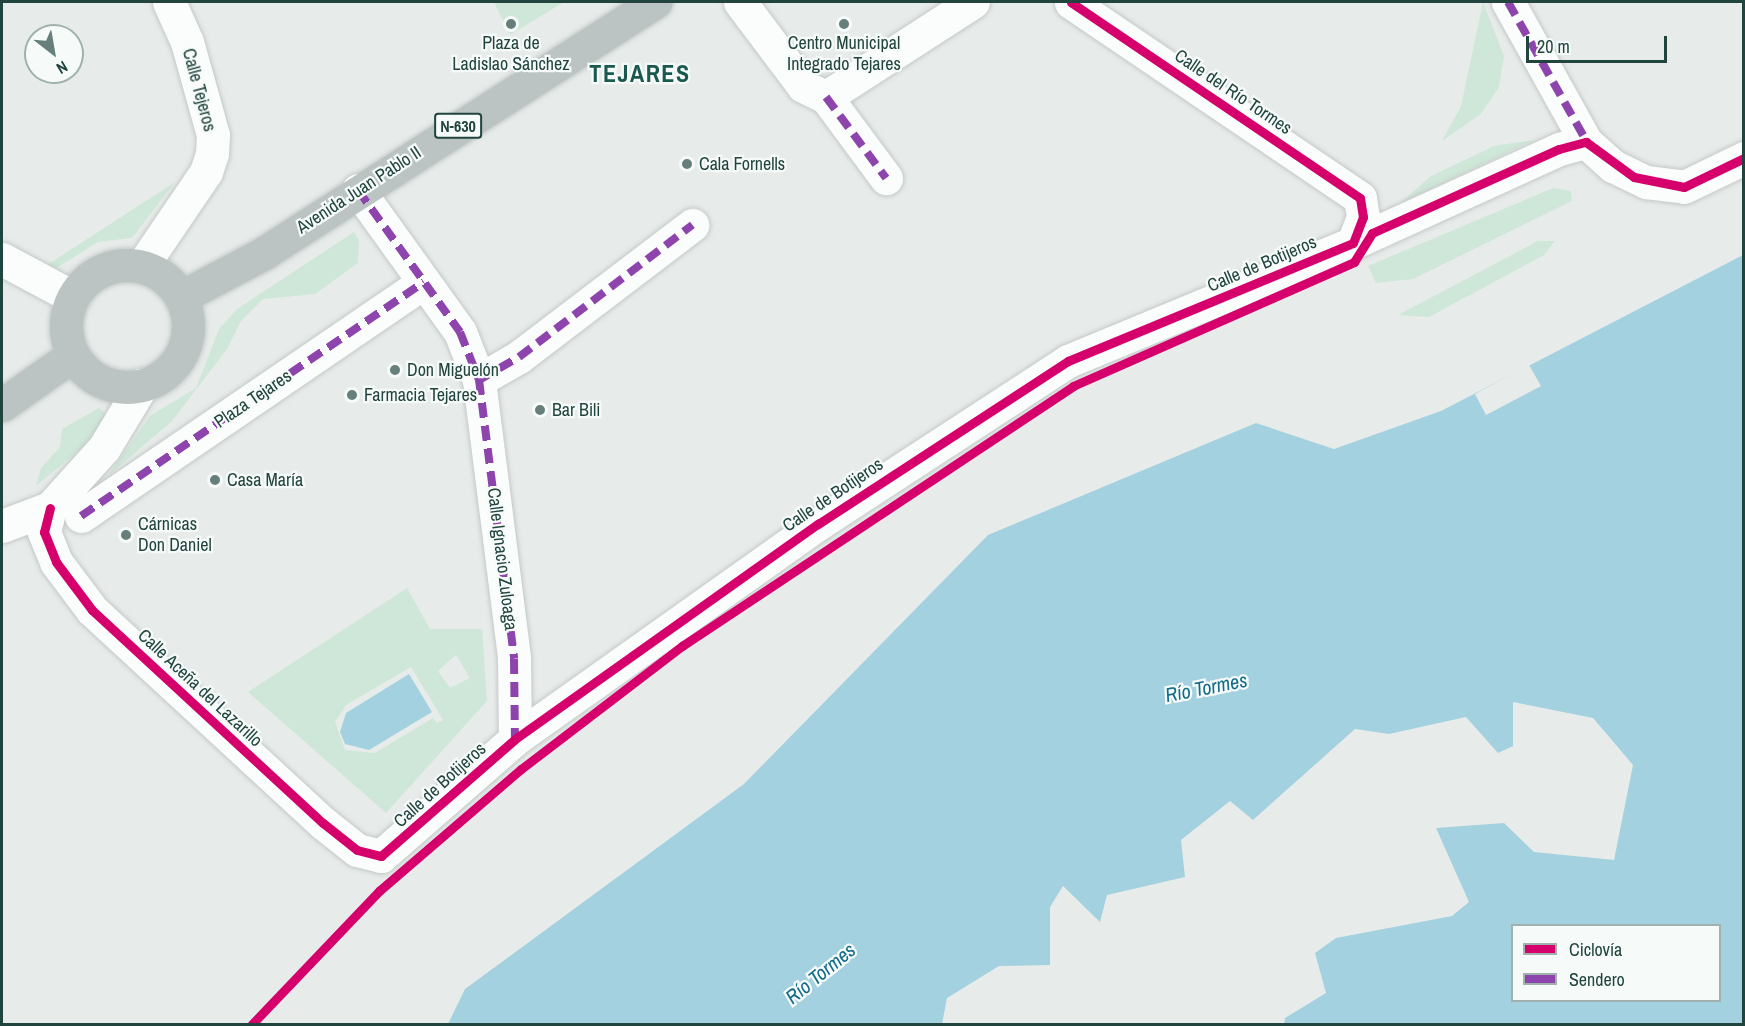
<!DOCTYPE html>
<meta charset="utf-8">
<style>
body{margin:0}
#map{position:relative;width:1745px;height:1026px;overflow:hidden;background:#e7ecea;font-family:"Archivo Narrow",sans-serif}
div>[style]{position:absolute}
.green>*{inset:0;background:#cfe7d8}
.water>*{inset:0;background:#a4d1df}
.pier>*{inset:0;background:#e7ecea}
.roads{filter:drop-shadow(0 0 2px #c4c9c8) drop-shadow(0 0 2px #c4c9c8)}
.minor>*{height:33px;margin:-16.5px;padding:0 16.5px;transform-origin:16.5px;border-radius:16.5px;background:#fbfcfc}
.highway>*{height:33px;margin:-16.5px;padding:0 16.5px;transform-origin:16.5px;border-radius:16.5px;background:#bbc4c3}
.highway>.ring{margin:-16.5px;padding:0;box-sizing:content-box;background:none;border:33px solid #bbc4c3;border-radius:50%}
.quiet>*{height:8px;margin-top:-4px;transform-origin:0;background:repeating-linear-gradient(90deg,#8e44ad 0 15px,transparent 0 23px)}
.cycleway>*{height:9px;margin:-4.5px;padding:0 4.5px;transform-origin:4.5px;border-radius:4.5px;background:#d6006c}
.dots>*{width:16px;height:16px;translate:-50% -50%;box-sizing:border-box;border:3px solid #f6fbf9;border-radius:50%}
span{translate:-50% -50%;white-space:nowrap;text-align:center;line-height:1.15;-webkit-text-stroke:4.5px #f6fbf9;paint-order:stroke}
.shield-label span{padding:2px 4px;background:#f6fbf9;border:2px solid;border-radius:4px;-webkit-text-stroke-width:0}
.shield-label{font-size:16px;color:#21443e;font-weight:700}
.poi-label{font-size:18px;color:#21443e}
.left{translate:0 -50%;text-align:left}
.street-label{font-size:18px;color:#21443e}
.water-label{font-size:20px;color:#126b89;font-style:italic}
.district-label{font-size:24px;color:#1a594f;font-weight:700;letter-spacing:1.5px}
.frame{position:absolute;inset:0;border:3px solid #21443e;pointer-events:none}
.legend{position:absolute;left:1511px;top:924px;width:210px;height:78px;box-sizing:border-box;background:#f6fbf9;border:2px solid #a1b2ae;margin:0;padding:8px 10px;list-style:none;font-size:18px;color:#21443e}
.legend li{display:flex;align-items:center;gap:12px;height:30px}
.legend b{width:30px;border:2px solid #a1b2ae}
.north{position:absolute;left:24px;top:24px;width:60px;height:60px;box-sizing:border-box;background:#f6fbf9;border:2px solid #a1b2ae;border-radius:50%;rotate:149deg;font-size:16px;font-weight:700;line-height:24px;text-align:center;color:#21443e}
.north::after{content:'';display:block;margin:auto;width:21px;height:27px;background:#667f7a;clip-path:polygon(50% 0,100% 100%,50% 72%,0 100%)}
.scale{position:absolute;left:1526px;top:36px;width:141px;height:27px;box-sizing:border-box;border:3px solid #21443e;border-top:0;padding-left:8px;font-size:18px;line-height:21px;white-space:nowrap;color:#21443e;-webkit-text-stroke:4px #f6fbf9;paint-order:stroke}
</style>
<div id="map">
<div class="green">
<i style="clip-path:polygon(494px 2px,564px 2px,510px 35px)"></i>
<i style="clip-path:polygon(1483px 2px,1504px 56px,1499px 87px,1481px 114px,1442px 141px,1461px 106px)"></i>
<i style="clip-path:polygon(1534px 140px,1398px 205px,1431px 176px,1494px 146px)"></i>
<i style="clip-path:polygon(175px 182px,132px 238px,98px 242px,55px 269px,47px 265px)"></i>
<i style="clip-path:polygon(1553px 188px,1571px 191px,1572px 201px,1413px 279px,1376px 283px,1368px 266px)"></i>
<i style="clip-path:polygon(354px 232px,359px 240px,358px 263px,315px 294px,263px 299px,241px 321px,227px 349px,172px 421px,107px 477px,150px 416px,196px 388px,219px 329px,237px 309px)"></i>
<i style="clip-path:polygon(1538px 241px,1555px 241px,1544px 255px,1429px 317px,1398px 315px)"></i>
<i style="clip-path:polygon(99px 408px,108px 416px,89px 442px,36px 486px,41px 468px,60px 447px,62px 429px)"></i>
<i style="clip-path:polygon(evenodd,407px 588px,430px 629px,482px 629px,487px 701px,386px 813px,248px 692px,407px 588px,456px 655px,470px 678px,450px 688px,438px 671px,456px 655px,407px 588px,411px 667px,443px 720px,437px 723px,433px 718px,375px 753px,345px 750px,335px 722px,346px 705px,411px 667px)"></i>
</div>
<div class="water">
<i style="clip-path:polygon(evenodd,1743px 255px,1743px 1024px,1284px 1024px,1285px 1018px,1326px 993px,1315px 953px,1336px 938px,1452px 916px,1469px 902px,1436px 828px,1504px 823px,1534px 852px,1614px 860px,1633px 765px,1593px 718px,1513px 702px,1513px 746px,1498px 753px,1466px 717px,1389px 734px,1355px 729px,1253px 820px,1230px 801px,1181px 840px,1185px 877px,1107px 895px,1100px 922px,1063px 886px,1050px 907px,1050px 965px,999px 966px,947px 998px,942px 1024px,448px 1024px,465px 989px,744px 784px,988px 535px,1256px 423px,1334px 449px,1441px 411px,1743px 255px,1512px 926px,1720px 926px,1720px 1000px,1512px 1000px,1512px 926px)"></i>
<i style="clip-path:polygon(409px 674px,432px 712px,369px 750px,345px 744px,340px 732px,346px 713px)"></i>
</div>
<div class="pier">
<i style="clip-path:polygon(1529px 365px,1541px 386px,1486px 415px,1475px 394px)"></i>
</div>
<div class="roads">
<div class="minor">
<i style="left:740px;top:2px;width:105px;rotate:53.1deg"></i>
<i style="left:803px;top:86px;width:25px;rotate:26deg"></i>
<i style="left:826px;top:97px;width:175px;rotate:-32.9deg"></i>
<i style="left:1508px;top:2px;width:160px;rotate:60.9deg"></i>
<i style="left:1586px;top:142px;width:36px;rotate:42deg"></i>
<i style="left:1613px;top:166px;width:37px;rotate:26deg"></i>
<i style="left:1646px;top:182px;width:38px;rotate:7deg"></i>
<i style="left:1684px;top:187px;width:67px;rotate:-25.8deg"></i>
<i style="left:826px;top:97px;width:101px;rotate:53.5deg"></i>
<i style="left:358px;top:190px;width:175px;rotate:54.3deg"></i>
<i style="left:460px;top:332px;width:52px;rotate:68.4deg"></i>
<i style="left:479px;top:380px;width:281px;rotate:82.8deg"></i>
<i style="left:514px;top:659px;width:80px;rotate:89.3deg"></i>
<i style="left:1353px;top:243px;width:226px;rotate:-24.5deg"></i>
<i style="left:1559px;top:149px;width:28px;rotate:-15deg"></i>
<i style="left:2px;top:259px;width:81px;rotate:28.2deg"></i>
<i style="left:142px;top:266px;width:114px;rotate:-55.8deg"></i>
<i style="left:206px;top:172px;width:19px;rotate:-72deg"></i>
<i style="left:212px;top:154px;width:19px;rotate:-87deg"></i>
<i style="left:213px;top:135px;width:97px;rotate:-105.6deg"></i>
<i style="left:187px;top:42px;width:44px;rotate:-114.2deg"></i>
<i style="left:479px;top:380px;width:46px;rotate:-29.9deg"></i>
<i style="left:519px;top:357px;width:218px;rotate:-37.3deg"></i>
<i style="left:50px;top:508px;width:25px;rotate:104deg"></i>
<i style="left:44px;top:532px;width:32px;rotate:68deg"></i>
<i style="left:56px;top:562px;width:60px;rotate:53.1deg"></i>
<i style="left:92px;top:610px;width:314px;rotate:42.7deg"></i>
<i style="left:323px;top:823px;width:43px;rotate:38.5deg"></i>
<i style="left:357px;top:850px;width:25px;rotate:14deg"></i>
<i style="left:381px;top:856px;width:178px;rotate:-41.1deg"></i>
<i style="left:515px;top:739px;width:372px;rotate:-35.4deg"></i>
<i style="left:818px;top:524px;width:298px;rotate:-33.1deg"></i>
<i style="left:1068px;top:361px;width:308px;rotate:-22.5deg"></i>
<i style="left:1353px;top:243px;width:28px;rotate:-69deg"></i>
<i style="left:1363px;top:217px;width:19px;rotate:-99deg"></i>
<i style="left:1360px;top:198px;width:349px;rotate:-145.9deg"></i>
<i style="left:81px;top:516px;width:415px;rotate:-34.3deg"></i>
<i style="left:2px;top:526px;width:51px;rotate:-20.6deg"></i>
<i style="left:50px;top:508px;width:81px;rotate:-48deg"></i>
<i style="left:104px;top:448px;width:74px;rotate:-58.9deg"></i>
</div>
<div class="highway">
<i class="ring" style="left:66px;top:265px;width:89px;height:89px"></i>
<i style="left:181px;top:297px;width:94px;rotate:-27.9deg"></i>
<i style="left:264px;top:253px;width:465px;rotate:-32.7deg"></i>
<i style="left:2px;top:405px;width:87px;rotate:-35.2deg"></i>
</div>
</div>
<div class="quiet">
<i style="left:1508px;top:2px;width:163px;rotate:60.6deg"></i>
<i style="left:826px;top:97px;width:101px;rotate:53.5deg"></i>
<i style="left:358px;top:190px;width:175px;rotate:54.3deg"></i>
<i style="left:460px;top:332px;width:52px;rotate:68.4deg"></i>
<i style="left:479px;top:380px;width:281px;rotate:82.8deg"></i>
<i style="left:514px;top:659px;width:80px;rotate:89.3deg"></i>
<i style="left:479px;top:380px;width:46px;rotate:-29.9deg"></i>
<i style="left:519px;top:357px;width:218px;rotate:-37.3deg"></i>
<i style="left:81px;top:516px;width:415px;rotate:-34.3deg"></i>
</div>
<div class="cycleway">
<i style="left:50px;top:508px;width:25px;rotate:104deg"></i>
<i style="left:44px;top:532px;width:32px;rotate:68deg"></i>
<i style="left:56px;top:562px;width:60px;rotate:53.1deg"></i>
<i style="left:92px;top:610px;width:314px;rotate:42.7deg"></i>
<i style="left:323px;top:823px;width:43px;rotate:38.5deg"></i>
<i style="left:357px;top:850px;width:25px;rotate:14deg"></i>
<i style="left:381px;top:856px;width:178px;rotate:-41.1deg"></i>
<i style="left:515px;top:739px;width:372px;rotate:-35.4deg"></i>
<i style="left:818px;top:524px;width:298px;rotate:-33.1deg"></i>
<i style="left:1068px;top:361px;width:308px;rotate:-22.5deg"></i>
<i style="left:1353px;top:243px;width:28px;rotate:-69deg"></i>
<i style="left:1363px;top:217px;width:19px;rotate:-99deg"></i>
<i style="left:1360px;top:198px;width:349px;rotate:-145.9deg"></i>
<i style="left:252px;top:1024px;width:184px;rotate:-46.3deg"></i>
<i style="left:379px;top:891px;width:187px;rotate:-40.7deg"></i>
<i style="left:521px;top:769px;width:203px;rotate:-37.4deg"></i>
<i style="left:682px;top:646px;width:470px;rotate:-33.6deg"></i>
<i style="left:1073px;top:386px;width:307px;rotate:-23.8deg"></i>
<i style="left:1354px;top:262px;width:34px;rotate:-58deg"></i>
<i style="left:1372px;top:233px;width:205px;rotate:-24.2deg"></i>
<i style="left:1559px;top:149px;width:28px;rotate:-15deg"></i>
<i style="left:1586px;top:142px;width:59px;rotate:36.1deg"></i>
<i style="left:1634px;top:177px;width:51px;rotate:11.3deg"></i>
<i style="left:1684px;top:187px;width:67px;rotate:-25.8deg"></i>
</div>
<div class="dots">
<i style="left:511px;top:24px;background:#667f7a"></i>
<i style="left:844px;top:24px;background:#667f7a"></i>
<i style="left:687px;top:164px;background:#667f7a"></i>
<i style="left:395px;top:370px;background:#667f7a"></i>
<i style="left:352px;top:395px;background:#667f7a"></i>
<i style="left:540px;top:410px;background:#667f7a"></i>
<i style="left:215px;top:480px;background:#667f7a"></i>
<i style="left:126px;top:535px;background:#667f7a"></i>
</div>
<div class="shield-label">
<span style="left:458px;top:126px">N-630</span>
</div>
<div class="poi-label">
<span style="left:511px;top:54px">Plaza de<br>Ladislao Sánchez</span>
<span style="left:844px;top:54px">Centro Municipal<br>Integrado Tejares</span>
<span class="left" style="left:699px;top:164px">Cala Fornells</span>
<span class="left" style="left:407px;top:370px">Don Miguelón</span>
<span class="left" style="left:364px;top:395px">Farmacia Tejares</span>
<span class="left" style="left:552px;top:410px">Bar Bili</span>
<span class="left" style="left:227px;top:480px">Casa María</span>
<span class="left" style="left:138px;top:535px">Cárnicas<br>Don Daniel</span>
</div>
<div class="street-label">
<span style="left:199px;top:90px;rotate:75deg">Calle Tejeros</span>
<span style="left:1233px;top:92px;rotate:34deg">Calle del Río Tormes</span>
<span style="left:359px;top:190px;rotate:-33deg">Avenida Juan Pablo II</span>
<span style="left:1262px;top:264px;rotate:-23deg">Calle de Botijeros</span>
<span style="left:253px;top:399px;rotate:-34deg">Plaza Tejares</span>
<span style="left:833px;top:495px;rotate:-34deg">Calle de Botijeros</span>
<span style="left:502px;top:559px;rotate:83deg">Calle Ignacio Zuloaga</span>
<span style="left:200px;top:688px;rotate:43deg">Calle Aceña del Lazarillo</span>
<span style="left:440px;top:785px;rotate:-42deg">Calle de Botijeros</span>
</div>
<div class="water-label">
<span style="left:1206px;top:687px;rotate:-11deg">Río Tormes</span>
<span style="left:820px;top:973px;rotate:-39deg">Río Tormes</span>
</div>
<div class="district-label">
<span style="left:640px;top:74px">TEJARES</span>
</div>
<div class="frame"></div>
<ul class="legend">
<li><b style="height:8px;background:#d6006c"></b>Ciclovía</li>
<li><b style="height:8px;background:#8e44ad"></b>Sendero</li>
</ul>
<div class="north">N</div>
<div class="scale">20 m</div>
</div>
